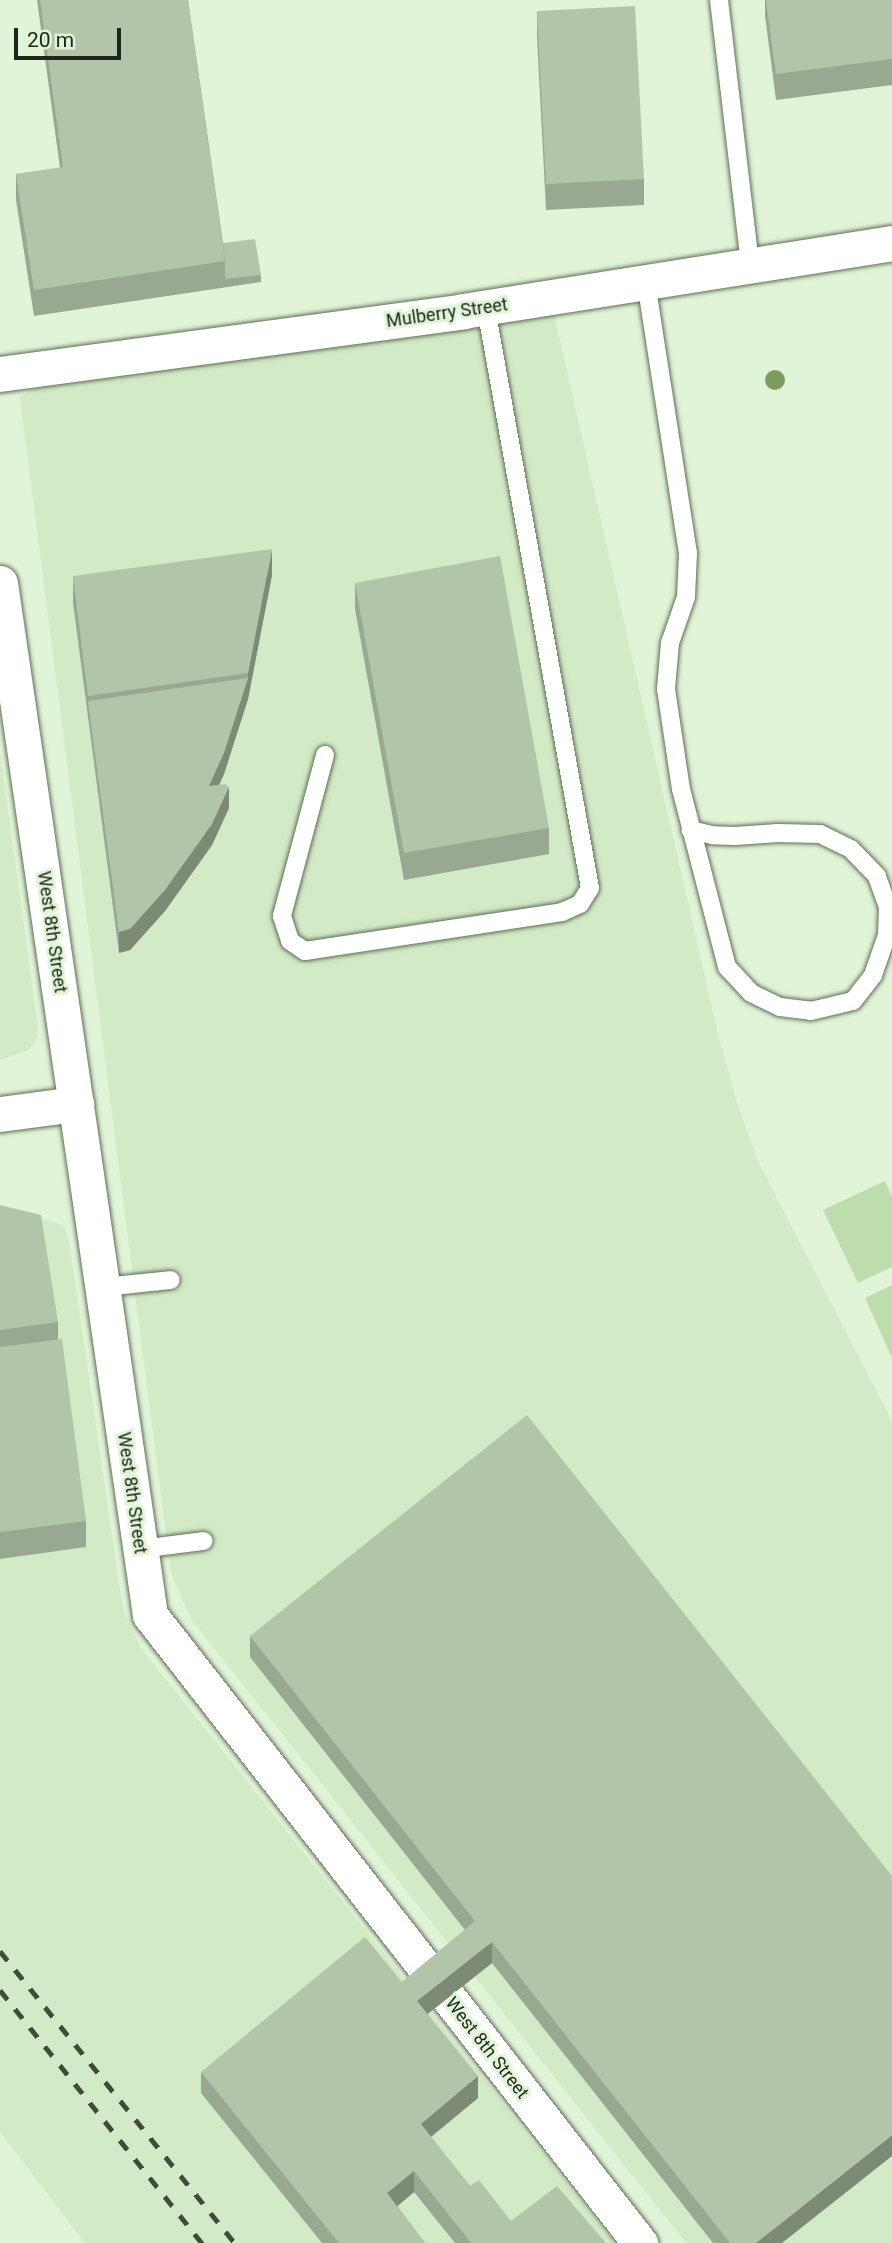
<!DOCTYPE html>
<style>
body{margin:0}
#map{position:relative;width:892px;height:2243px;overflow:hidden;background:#e1f4d8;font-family:Roboto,sans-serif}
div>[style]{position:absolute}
.built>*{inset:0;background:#d3eac7}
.green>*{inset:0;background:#bdddad}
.roads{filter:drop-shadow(0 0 2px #5e6e55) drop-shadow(0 0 2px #5e6e55)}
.service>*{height:18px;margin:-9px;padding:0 9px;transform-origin:9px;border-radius:9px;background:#fff}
.minor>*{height:35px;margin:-17.5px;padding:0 17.5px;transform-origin:17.5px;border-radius:17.5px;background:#fff}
.rail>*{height:5px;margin-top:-2.5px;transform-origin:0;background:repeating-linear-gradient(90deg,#414b3c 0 12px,transparent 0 24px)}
.trees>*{width:20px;height:20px;margin:-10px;border-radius:50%;background:#7b9b62}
.wall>*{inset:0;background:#99a991}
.shaded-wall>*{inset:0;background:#7d8a76}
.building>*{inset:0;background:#b2c5a9}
span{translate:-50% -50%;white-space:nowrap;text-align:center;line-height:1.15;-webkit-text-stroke:6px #e1f4d8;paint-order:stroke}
.street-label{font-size:18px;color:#1e251a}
.scale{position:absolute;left:14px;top:28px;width:107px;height:32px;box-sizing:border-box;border:4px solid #1e251a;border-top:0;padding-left:9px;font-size:21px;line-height:24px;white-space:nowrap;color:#1e251a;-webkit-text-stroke:5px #e1f4d8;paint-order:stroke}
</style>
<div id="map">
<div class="built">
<i style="clip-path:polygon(554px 314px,717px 1030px,734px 1093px,757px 1159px,892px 1421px,892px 2243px,686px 2243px,191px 1619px,171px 1573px,20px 398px,36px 387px)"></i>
<i style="clip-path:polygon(0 752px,38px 1028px,37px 1038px,29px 1050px,0 1060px)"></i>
<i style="clip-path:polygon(0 1207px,57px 1223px,65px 1227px,69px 1240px,121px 1597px,125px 1615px,141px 1648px,614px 2243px,85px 2243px,0 2132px)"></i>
</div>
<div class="green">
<i style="clip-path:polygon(885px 1181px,892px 1197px,892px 1267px,858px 1283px,823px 1210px)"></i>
<i style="clip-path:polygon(892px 1285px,892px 1358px,865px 1298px)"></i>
</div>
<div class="roads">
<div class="service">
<i style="left:719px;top:0;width:267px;rotate:83.3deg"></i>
<i style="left:646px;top:282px;width:274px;rotate:81.2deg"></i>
<i style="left:688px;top:553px;width:44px;rotate:92.6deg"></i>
<i style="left:686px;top:597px;width:49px;rotate:109.2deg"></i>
<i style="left:670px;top:643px;width:46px;rotate:95deg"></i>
<i style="left:666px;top:689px;width:101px;rotate:81.5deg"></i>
<i style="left:681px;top:789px;width:184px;rotate:75.5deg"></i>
<i style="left:727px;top:967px;width:35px;rotate:47deg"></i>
<i style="left:751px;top:993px;width:32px;rotate:26deg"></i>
<i style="left:780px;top:1007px;width:31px;rotate:7deg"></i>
<i style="left:811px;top:1011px;width:43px;rotate:-13.4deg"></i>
<i style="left:853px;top:1001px;width:33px;rotate:-52deg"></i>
<i style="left:873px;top:975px;width:42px;rotate:-70.7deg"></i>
<i style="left:887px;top:935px;width:28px;rotate:-88deg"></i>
<i style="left:888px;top:907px;width:33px;rotate:-110deg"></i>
<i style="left:877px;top:876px;width:37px;rotate:-134deg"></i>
<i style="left:851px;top:849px;width:34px;rotate:-154deg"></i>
<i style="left:820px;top:834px;width:42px;rotate:-178.6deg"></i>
<i style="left:778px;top:833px;width:43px;rotate:176deg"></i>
<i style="left:735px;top:836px;width:23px;rotate:-178deg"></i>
<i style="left:712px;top:835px;width:22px;rotate:-167deg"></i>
<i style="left:325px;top:755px;width:167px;rotate:105deg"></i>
<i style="left:282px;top:916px;width:26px;rotate:72deg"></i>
<i style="left:290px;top:941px;width:18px;rotate:34deg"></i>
<i style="left:305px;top:951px;width:260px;rotate:-8.6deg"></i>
<i style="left:562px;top:912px;width:20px;rotate:-24deg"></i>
<i style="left:580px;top:904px;width:19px;rotate:-58deg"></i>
<i style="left:590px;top:888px;width:589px;rotate:-100.17deg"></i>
<i style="left:103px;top:1287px;width:68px;rotate:-5.9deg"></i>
<i style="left:140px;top:1549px;width:64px;rotate:-7.2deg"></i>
</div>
<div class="minor">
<i style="left:0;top:374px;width:467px;rotate:-7.7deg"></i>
<i style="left:463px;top:311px;width:434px;rotate:-9deg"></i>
<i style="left:0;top:583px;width:1043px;rotate:81.73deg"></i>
<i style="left:150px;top:1615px;width:797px;rotate:52.04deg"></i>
<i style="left:0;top:1114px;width:77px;rotate:-7.5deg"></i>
</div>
</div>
<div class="rail">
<i style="left:0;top:1951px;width:375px;rotate:51.2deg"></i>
<i style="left:0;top:1990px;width:324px;rotate:51.4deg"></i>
</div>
<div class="trees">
<i style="left:775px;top:380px"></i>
</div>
<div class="wall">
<i style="clip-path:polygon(37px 0,188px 0,223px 243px,261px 275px,261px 282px,34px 316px,16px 200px,16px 174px,60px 168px)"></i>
<i style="clip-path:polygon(765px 0,892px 0,892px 85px,776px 100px,765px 16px)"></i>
<i style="clip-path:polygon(537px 11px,644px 179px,644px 205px,546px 210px,537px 38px)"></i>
<i style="clip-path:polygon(272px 575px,248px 699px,224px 774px,219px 785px,229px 808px,212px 845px,165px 911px,130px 950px,119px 953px,73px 603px,73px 576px)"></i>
<i style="clip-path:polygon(355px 583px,549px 828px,549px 854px,404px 880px,355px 609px)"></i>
<i style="clip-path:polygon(0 1205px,58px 1322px,58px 1339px,86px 1521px,86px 1547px,0 1559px)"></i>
<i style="clip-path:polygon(250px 1636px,782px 2243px,713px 2243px,492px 1963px,428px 2014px,478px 2098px,431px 2137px,470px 2186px,511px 2221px,606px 2243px,455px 2243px,414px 2192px,397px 2206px,425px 2243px,322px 2243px,201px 2093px,201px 2072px,402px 1982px,465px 1930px,250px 1657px)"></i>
</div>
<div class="shaded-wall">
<i style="clip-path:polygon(272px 549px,272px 575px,248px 699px,224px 774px,209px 807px,209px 786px,248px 678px,248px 673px)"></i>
<i style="clip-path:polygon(229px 787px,229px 808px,212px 845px,165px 911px,130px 950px,119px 953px,119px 932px)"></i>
<i style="clip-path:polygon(492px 1942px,492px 1963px,417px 2022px,417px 2001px)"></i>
<i style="clip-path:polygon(478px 2076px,478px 2098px,421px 2145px,421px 2124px)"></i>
<i style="clip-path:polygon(892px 2135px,892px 2156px,782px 2243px,756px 2243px)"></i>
<i style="clip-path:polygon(414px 2171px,414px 2192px,387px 2215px,387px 2193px)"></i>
</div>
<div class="building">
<i style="clip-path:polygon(40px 0,188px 0,225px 261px,34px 290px,16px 174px,63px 167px)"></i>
<i style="clip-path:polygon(766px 0,892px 0,892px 59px,776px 74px)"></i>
<i style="clip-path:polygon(635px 6px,644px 179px,546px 184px,537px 11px)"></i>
<i style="clip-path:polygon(255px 239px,261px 275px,225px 279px,225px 261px,223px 243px)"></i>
<i style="clip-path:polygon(272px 549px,248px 673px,88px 696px,73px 576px)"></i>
<i style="clip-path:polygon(500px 556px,549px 828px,404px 853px,355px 583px)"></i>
<i style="clip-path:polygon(248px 678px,224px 753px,209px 786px,225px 784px,229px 787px,212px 824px,165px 890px,130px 929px,119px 932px,88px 701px)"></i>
<i style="clip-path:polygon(0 1205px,41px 1215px,58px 1322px,0 1330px)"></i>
<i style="clip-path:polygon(62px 1339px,86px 1521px,0 1532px,0 1347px)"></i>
<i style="clip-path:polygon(527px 1415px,892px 1876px,892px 2135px,756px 2243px,730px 2243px,492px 1942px,417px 2001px,478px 2076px,421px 2124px,470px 2186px,479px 2180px,511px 2221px,557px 2186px,606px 2243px,471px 2243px,414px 2171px,387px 2193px,425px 2243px,339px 2243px,201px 2072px,365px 1937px,402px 1982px,475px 1921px,250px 1636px)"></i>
</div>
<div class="street-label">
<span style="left:447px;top:313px;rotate:-8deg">Mulberry Street</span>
<span style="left:52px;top:932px;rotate:82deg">West 8th Street</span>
<span style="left:132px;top:1493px;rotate:82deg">West 8th Street</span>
<span style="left:487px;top:2048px;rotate:52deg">West 8th Street</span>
</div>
<div class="scale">20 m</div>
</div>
